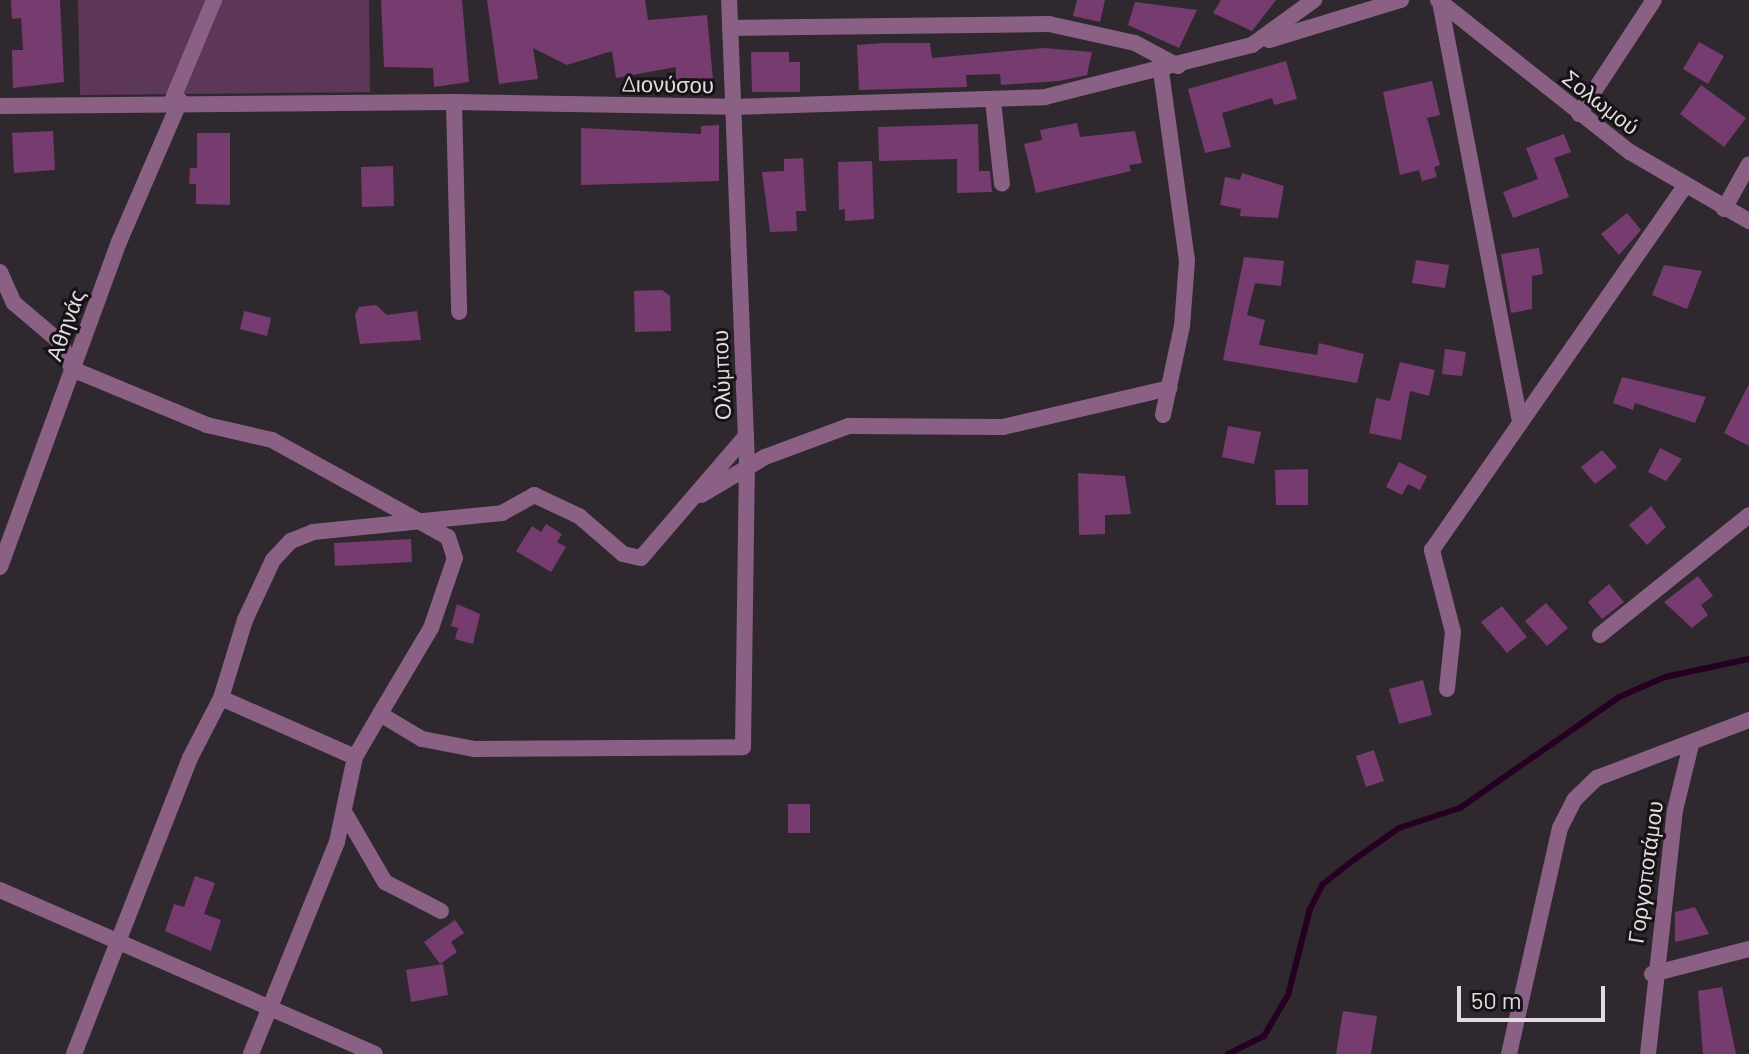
<!DOCTYPE html>
<meta charset="utf-8">
<style>
body{margin:0}
#map{position:relative;width:1749px;height:1054px;overflow:hidden;background:#30282f;font-family:Barlow,sans-serif}
div>[style]{position:absolute}
.green>*{inset:0;background:#5d3758}
.stream>*{height:6px;margin:-3px;padding:0 3px;transform-origin:3px;border-radius:3px;background:#250023}
.building>*{inset:0;background:#763c6f}
.minor>*{height:16px;margin:-8px;padding:0 8px;transform-origin:8px;border-radius:8px;background:#8a6185}
.tertiary>*{height:16px;margin:-8px;padding:0 8px;transform-origin:8px;border-radius:8px;background:#8a6185}
span{translate:-50% -50%;white-space:nowrap;text-align:center;line-height:1.15;-webkit-text-stroke:6px #161215;paint-order:stroke}
.street-label{font-size:22px;color:#e2dce1}
.scale{position:absolute;left:1457px;top:986px;width:148px;height:36px;box-sizing:border-box;border:4px solid #e2dce1;border-top:0;padding-left:10px;font-size:24px;line-height:28px;white-space:nowrap;color:#e2dce1;-webkit-text-stroke:6px #161215;paint-order:stroke}
</style>
<div id="map">
<div class="green">
<i style="clip-path:polygon(78px 0,369px 0,370px 92px,80px 95px)"></i>
</div>
<div class="stream">
<i style="left:1228px;top:1054px;width:40px;rotate:-26.6deg"></i>
<i style="left:1264px;top:1036px;width:48px;rotate:-59.7deg"></i>
<i style="left:1288px;top:995px;width:89px;rotate:-75.7deg"></i>
<i style="left:1310px;top:909px;width:28px;rotate:-63deg"></i>
<i style="left:1323px;top:884px;width:41px;rotate:-38deg"></i>
<i style="left:1355px;top:859px;width:54px;rotate:-35.2deg"></i>
<i style="left:1399px;top:828px;width:64px;rotate:-18.2deg"></i>
<i style="left:1460px;top:808px;width:194px;rotate:-34.9deg"></i>
<i style="left:1619px;top:697px;width:50px;rotate:-23.5deg"></i>
<i style="left:1665px;top:677px;width:86px;rotate:-12.1deg"></i>
</div>
<div class="building">
<i style="clip-path:polygon(11px 0,60px 0,64px 82px,13px 88px,12px 50px,23px 50px,21px 18px,12px 19px)"></i>
<i style="clip-path:polygon(381px 0,462px 0,469px 82px,434px 87px,433px 68px,384px 67px)"></i>
<i style="clip-path:polygon(487px 0,645px 0,648px 20px,707px 15px,714px 90px,676px 85px,676px 67px,616px 78px,612px 51px,567px 65px,533px 48px,538px 79px,499px 84px)"></i>
<i style="clip-path:polygon(1077px 0,1105px 0,1100px 22px,1073px 16px)"></i>
<i style="clip-path:polygon(1221px 0,1276px 0,1252px 31px,1213px 13px)"></i>
<i style="clip-path:polygon(1135px 2px,1197px 10px,1179px 48px,1128px 25px)"></i>
<i style="clip-path:polygon(1699px 42px,1724px 56px,1708px 84px,1683px 69px)"></i>
<i style="clip-path:polygon(884px 43px,930px 43px,932px 58px,1044px 48px,1092px 52px,1087px 75px,1059px 81px,1001px 85px,1000px 74px,966px 75px,967px 87px,859px 90px,857px 45px)"></i>
<i style="clip-path:polygon(751px 52px,789px 52px,789px 62px,800px 62px,800px 92px,752px 92px)"></i>
<i style="clip-path:polygon(1286px 61px,1297px 99px,1274px 105px,1272px 98px,1222px 113px,1231px 147px,1205px 153px,1188px 89px)"></i>
<i style="clip-path:polygon(1432px 81px,1440px 115px,1427px 118px,1440px 165px,1434px 167px,1437px 177px,1422px 181px,1419px 170px,1400px 175px,1383px 92px)"></i>
<i style="clip-path:polygon(1701px 85px,1746px 118px,1724px 147px,1680px 114px)"></i>
<i style="clip-path:polygon(1077px 123px,1080px 137px,1135px 131px,1142px 163px,1129px 165px,1131px 171px,1036px 193px,1024px 144px,1042px 140px,1040px 130px)"></i>
<i style="clip-path:polygon(978px 124px,979px 171px,990px 171px,992px 192px,957px 193px,957px 159px,879px 161px,878px 127px)"></i>
<i style="clip-path:polygon(719px 125px,719px 181px,581px 185px,581px 128px,701px 134px,701px 126px)"></i>
<i style="clip-path:polygon(53px 131px,55px 170px,14px 173px,12px 133px)"></i>
<i style="clip-path:polygon(197px 133px,230px 133px,230px 205px,196px 204px,196px 184px,189px 184px,190px 168px,197px 168px)"></i>
<i style="clip-path:polygon(1564px 134px,1571px 152px,1554px 158px,1569px 197px,1513px 218px,1503px 192px,1538px 179px,1526px 148px)"></i>
<i style="clip-path:polygon(803px 158px,806px 211px,796px 211px,797px 231px,770px 232px,762px 172px,784px 171px,784px 159px)"></i>
<i style="clip-path:polygon(872px 161px,874px 219px,845px 221px,845px 209px,839px 210px,838px 162px)"></i>
<i style="clip-path:polygon(393px 166px,394px 206px,362px 207px,361px 167px)"></i>
<i style="clip-path:polygon(1242px 173px,1284px 186px,1278px 218px,1240px 216px,1241px 209px,1220px 205px,1225px 177px,1240px 180px)"></i>
<i style="clip-path:polygon(1627px 213px,1641px 230px,1619px 255px,1601px 234px)"></i>
<i style="clip-path:polygon(1539px 248px,1543px 274px,1532px 276px,1532px 309px,1511px 313px,1501px 254px)"></i>
<i style="clip-path:polygon(1244px 257px,1284px 261px,1281px 286px,1255px 283px,1247px 315px,1265px 320px,1259px 345px,1317px 355px,1319px 343px,1364px 354px,1357px 383px,1223px 360px)"></i>
<i style="clip-path:polygon(1416px 260px,1449px 265px,1445px 288px,1412px 283px)"></i>
<i style="clip-path:polygon(1664px 265px,1702px 271px,1687px 309px,1652px 295px)"></i>
<i style="clip-path:polygon(662px 290px,670px 296px,671px 331px,635px 332px,634px 291px)"></i>
<i style="clip-path:polygon(376px 305px,387px 315px,417px 311px,421px 340px,360px 344px,355px 315px,359px 307px)"></i>
<i style="clip-path:polygon(244px 311px,271px 318px,267px 336px,240px 329px)"></i>
<i style="clip-path:polygon(1445px 349px,1466px 352px,1462px 376px,1442px 374px)"></i>
<i style="clip-path:polygon(1400px 362px,1435px 370px,1429px 396px,1410px 391px,1401px 440px,1369px 433px,1376px 398px,1390px 401px)"></i>
<i style="clip-path:polygon(1622px 377px,1706px 397px,1695px 423px,1635px 403px,1633px 410px,1613px 403px)"></i>
<i style="clip-path:polygon(1749px 384px,1749px 446px,1724px 433px)"></i>
<i style="clip-path:polygon(1228px 426px,1261px 432px,1254px 464px,1222px 457px)"></i>
<i style="clip-path:polygon(1660px 448px,1682px 459px,1666px 481px,1648px 472px)"></i>
<i style="clip-path:polygon(1602px 450px,1617px 467px,1595px 484px,1581px 467px)"></i>
<i style="clip-path:polygon(1399px 462px,1427px 476px,1420px 490px,1408px 484px,1402px 495px,1386px 487px)"></i>
<i style="clip-path:polygon(1308px 469px,1308px 505px,1276px 505px,1275px 470px)"></i>
<i style="clip-path:polygon(1078px 473px,1125px 476px,1131px 514px,1105px 515px,1105px 534px,1079px 535px)"></i>
<i style="clip-path:polygon(1651px 506px,1666px 527px,1647px 545px,1629px 525px)"></i>
<i style="clip-path:polygon(546px 524px,562px 534px,557px 542px,566px 547px,551px 572px,516px 551px,532px 526px,541px 532px)"></i>
<i style="clip-path:polygon(411px 539px,412px 562px,335px 566px,334px 543px)"></i>
<i style="clip-path:polygon(1698px 576px,1713px 596px,1701px 605px,1708px 615px,1692px 628px,1664px 602px)"></i>
<i style="clip-path:polygon(1609px 584px,1624px 602px,1602px 619px,1588px 602px)"></i>
<i style="clip-path:polygon(1546px 603px,1568px 628px,1547px 646px,1525px 621px)"></i>
<i style="clip-path:polygon(457px 604px,480px 614px,473px 644px,455px 639px,458px 628px,451px 626px)"></i>
<i style="clip-path:polygon(1502px 606px,1527px 637px,1507px 653px,1481px 622px)"></i>
<i style="clip-path:polygon(1423px 680px,1432px 715px,1399px 724px,1389px 689px)"></i>
<i style="clip-path:polygon(1374px 750px,1384px 781px,1366px 787px,1356px 756px)"></i>
<i style="clip-path:polygon(788px 804px,810px 804px,810px 833px,788px 833px)"></i>
<i style="clip-path:polygon(195px 876px,215px 883px,204px 914px,221px 920px,211px 951px,165px 931px,174px 904px,184px 907px)"></i>
<i style="clip-path:polygon(1695px 907px,1709px 934px,1675px 942px,1675px 912px)"></i>
<i style="clip-path:polygon(455px 920px,464px 933px,451px 942px,457px 952px,440px 964px,424px 942px)"></i>
<i style="clip-path:polygon(443px 964px,448px 995px,411px 1002px,406px 970px)"></i>
<i style="clip-path:polygon(1722px 987px,1736px 1054px,1703px 1054px,1698px 991px)"></i>
<i style="clip-path:polygon(1343px 1011px,1377px 1016px,1371px 1054px,1336px 1054px)"></i>
</div>
<div class="minor">
<i style="left:1440px;top:2px;width:427px;rotate:79.2deg"></i>
<i style="left:730px;top:28px;width:319px;rotate:-0.7deg"></i>
<i style="left:1049px;top:24px;width:88px;rotate:12.5deg"></i>
<i style="left:1135px;top:43px;width:49px;rotate:28.1deg"></i>
<i style="left:1161px;top:71px;width:191px;rotate:82.2deg"></i>
<i style="left:1187px;top:260px;width:66px;rotate:94.3deg"></i>
<i style="left:1182px;top:326px;width:91px;rotate:102.1deg"></i>
<i style="left:993px;top:101px;width:83px;rotate:83.8deg"></i>
<i style="left:454px;top:102px;width:210px;rotate:88.6deg"></i>
<i style="left:171px;top:103px;width:112px;rotate:-67.3deg"></i>
<i style="left:1579px;top:114px;width:136px;rotate:-56.7deg"></i>
<i style="left:1724px;top:209px;width:51px;rotate:-60.9deg"></i>
<i style="left:0;top:272px;width:34px;rotate:66deg"></i>
<i style="left:14px;top:303px;width:62px;rotate:40.4deg"></i>
<i style="left:61px;top:343px;width:28px;rotate:67deg"></i>
<i style="left:72px;top:369px;width:146px;rotate:22.5deg"></i>
<i style="left:207px;top:425px;width:67px;rotate:13deg"></i>
<i style="left:272px;top:440px;width:201px;rotate:28.9deg"></i>
<i style="left:448px;top:537px;width:22px;rotate:72deg"></i>
<i style="left:455px;top:558px;width:74px;rotate:108.9deg"></i>
<i style="left:431px;top:628px;width:100px;rotate:120.7deg"></i>
<i style="left:701px;top:495px;width:74px;rotate:-30.7deg"></i>
<i style="left:765px;top:457px;width:90px;rotate:-20.3deg"></i>
<i style="left:849px;top:426px;width:154px;rotate:0.4deg"></i>
<i style="left:1003px;top:427px;width:171px;rotate:-13.2deg"></i>
<i style="left:0;top:567px;width:346px;rotate:-69.9deg"></i>
<i style="left:119px;top:242px;width:154px;rotate:-66.6deg"></i>
<i style="left:1600px;top:635px;width:191px;rotate:-38.8deg"></i>
<i style="left:1447px;top:689px;width:57px;rotate:-84deg"></i>
<i style="left:1453px;top:632px;width:85px;rotate:-104.4deg"></i>
<i style="left:1432px;top:550px;width:441px;rotate:-55.2deg"></i>
<i style="left:221px;top:698px;width:146px;rotate:23.8deg"></i>
<i style="left:355px;top:757px;width:87px;rotate:102deg"></i>
<i style="left:337px;top:842px;width:229px;rotate:112.1deg"></i>
<i style="left:355px;top:757px;width:50px;rotate:-59.8deg"></i>
<i style="left:380px;top:714px;width:49px;rotate:30.8deg"></i>
<i style="left:422px;top:739px;width:54px;rotate:10.7deg"></i>
<i style="left:475px;top:749px;width:268px;rotate:-0.4deg"></i>
<i style="left:743px;top:747px;width:282px;rotate:-89.2deg"></i>
<i style="left:747px;top:465px;width:465px;rotate:-92.2deg"></i>
<i style="left:346px;top:815px;width:78px;rotate:59.8deg"></i>
<i style="left:385px;top:882px;width:63px;rotate:27.4deg"></i>
<i style="left:0;top:890px;width:409px;rotate:23.6deg"></i>
<i style="left:1652px;top:974px;width:100px;rotate:-14.5deg"></i>
<i style="left:74px;top:1054px;width:318px;rotate:-68.6deg"></i>
<i style="left:190px;top:758px;width:68px;rotate:-62.7deg"></i>
<i style="left:221px;top:698px;width:82px;rotate:-72.9deg"></i>
<i style="left:245px;top:620px;width:66px;rotate:-65deg"></i>
<i style="left:273px;top:560px;width:26px;rotate:-47deg"></i>
<i style="left:291px;top:541px;width:24px;rotate:-22deg"></i>
<i style="left:313px;top:532px;width:190px;rotate:-5.7deg"></i>
<i style="left:502px;top:513px;width:37px;rotate:-29deg"></i>
<i style="left:534px;top:495px;width:50px;rotate:25deg"></i>
<i style="left:579px;top:516px;width:58px;rotate:40.8deg"></i>
<i style="left:623px;top:554px;width:18px;rotate:13deg"></i>
<i style="left:641px;top:558px;width:161px;rotate:-49.3deg"></i>
<i style="left:1509px;top:1054px;width:232px;rotate:-77.3deg"></i>
<i style="left:1560px;top:828px;width:31px;rotate:-63deg"></i>
<i style="left:1574px;top:800px;width:32px;rotate:-44deg"></i>
<i style="left:1597px;top:778px;width:163px;rotate:-20.9deg"></i>
<i style="left:1648px;top:1054px;width:245px;rotate:-83.7deg"></i>
<i style="left:1675px;top:810px;width:67px;rotate:-76.2deg"></i>
</div>
<div class="tertiary">
<i style="left:1438px;top:0;width:245px;rotate:38.4deg"></i>
<i style="left:1630px;top:152px;width:138px;rotate:30.1deg"></i>
<i style="left:1269px;top:40px;width:138px;rotate:-16.9deg"></i>
<i style="left:0;top:106px;width:454px;rotate:-0.5deg"></i>
<i style="left:454px;top:102px;width:279px;rotate:1deg"></i>
<i style="left:733px;top:107px;width:312px;rotate:-1.8deg"></i>
<i style="left:1045px;top:97px;width:213px;rotate:-14.1deg"></i>
<i style="left:1252px;top:45px;width:77px;rotate:-36deg"></i>
</div>
<div class="street-label">
<span style="left:668px;top:84px;rotate:1deg">Διονύσου</span>
<span style="left:1601px;top:102px;rotate:38deg">Σολωμού</span>
<span style="left:65px;top:325px;rotate:-70deg">Αθηνάς</span>
<span style="left:721px;top:375px;rotate:-92deg">Ολύμπου</span>
<span style="left:1645px;top:872px;rotate:-82deg">Γοργοποτάμου</span>
</div>
<div class="scale">50 m</div>
</div>
